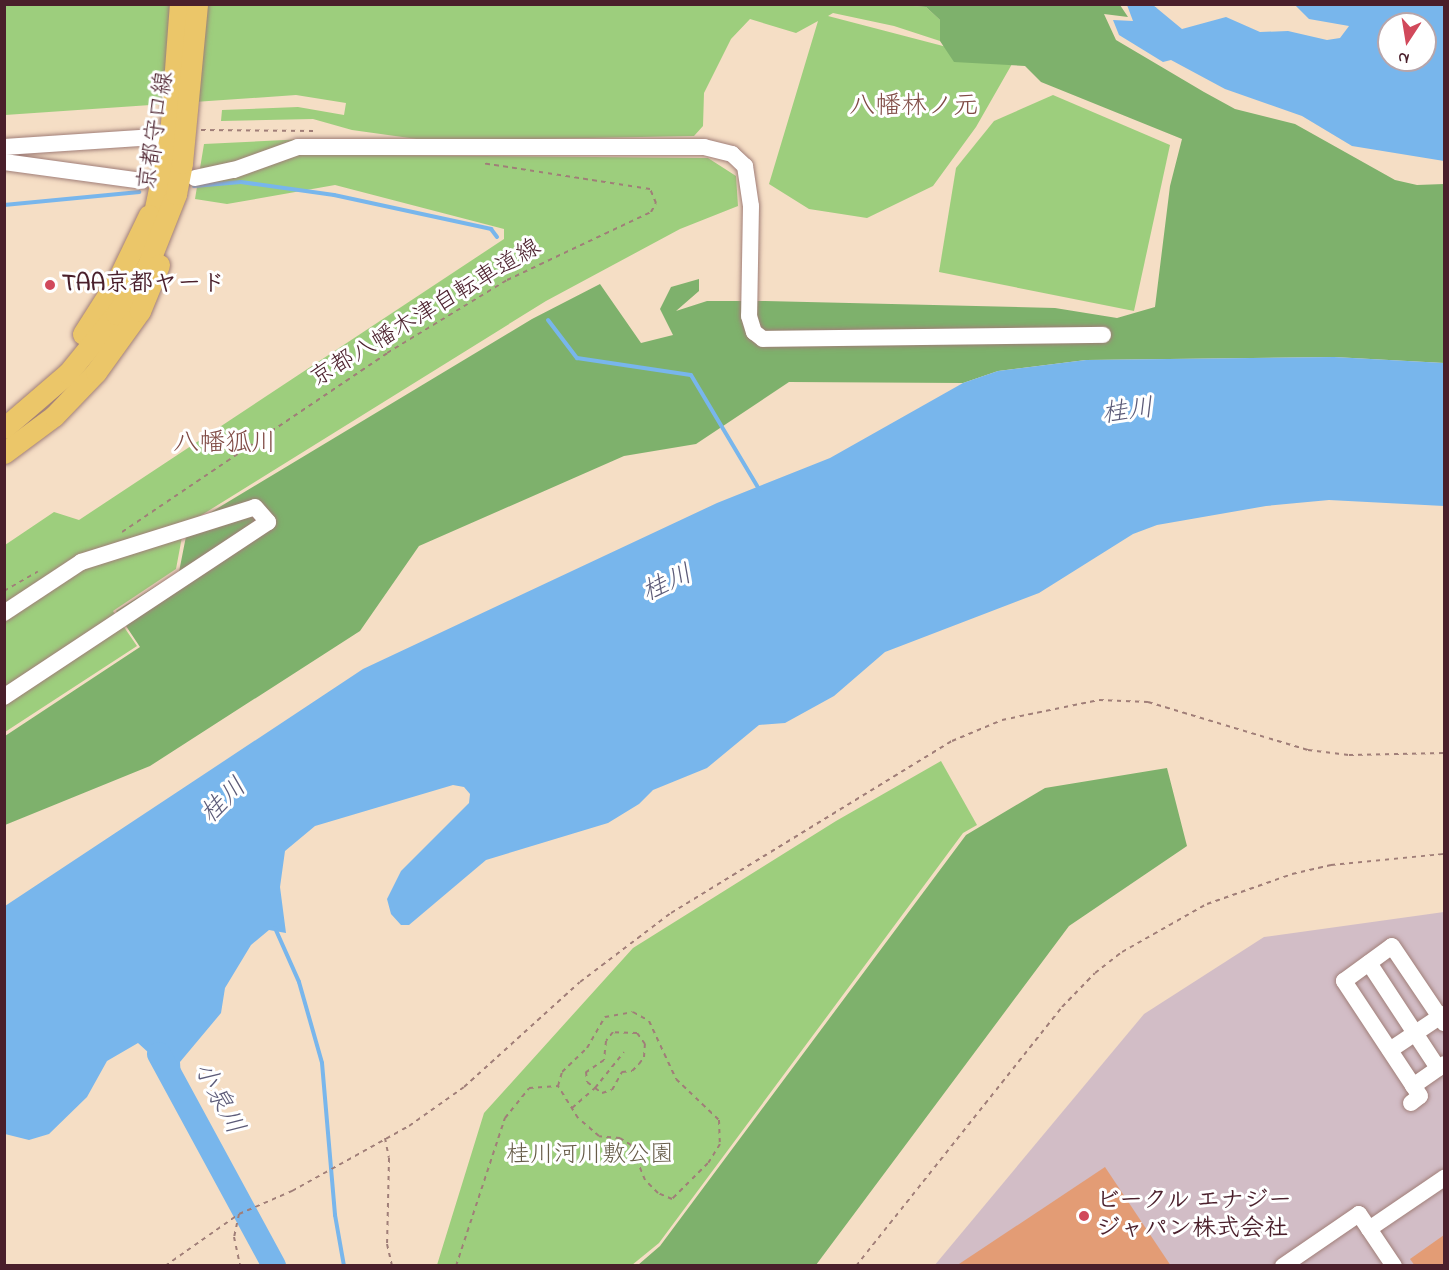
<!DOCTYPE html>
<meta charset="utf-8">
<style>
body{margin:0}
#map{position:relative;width:1449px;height:1270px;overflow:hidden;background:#f5dec5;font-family:"Indie Flower","Klee One",sans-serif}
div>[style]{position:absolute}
.industrial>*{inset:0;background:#d2bdc6}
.green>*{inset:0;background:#9dce7d}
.forest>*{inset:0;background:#7eb16c}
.water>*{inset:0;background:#78b6ec}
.stream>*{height:4px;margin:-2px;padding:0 2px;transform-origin:2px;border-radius:2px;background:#78b6ec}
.river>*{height:24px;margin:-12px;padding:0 12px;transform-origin:12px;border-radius:12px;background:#78b6ec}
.building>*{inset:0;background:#e39c75}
.path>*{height:2px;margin-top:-1px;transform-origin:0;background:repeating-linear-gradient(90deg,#a07e78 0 4.5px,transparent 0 9px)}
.roads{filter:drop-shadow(0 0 2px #a07e78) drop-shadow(0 0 2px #a07e78)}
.minor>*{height:16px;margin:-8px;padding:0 8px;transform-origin:8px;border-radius:8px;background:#fff}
.major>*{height:21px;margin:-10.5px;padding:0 10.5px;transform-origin:10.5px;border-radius:10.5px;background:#ebc669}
.dots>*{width:16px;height:16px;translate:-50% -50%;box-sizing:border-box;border:3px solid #fff;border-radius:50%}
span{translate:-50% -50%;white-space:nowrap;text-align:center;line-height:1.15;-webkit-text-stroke:6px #fff;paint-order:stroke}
.street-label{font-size:24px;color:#4a1f2b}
.poi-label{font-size:24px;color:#4a1f2b;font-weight:700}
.left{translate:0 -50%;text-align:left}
.park-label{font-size:24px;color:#675c48}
.neighbourhood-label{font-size:26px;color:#804b45}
.water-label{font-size:26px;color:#5c5b78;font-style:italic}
.frame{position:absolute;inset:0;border:6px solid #4a1f2b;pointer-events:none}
.north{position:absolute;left:1377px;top:12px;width:60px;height:60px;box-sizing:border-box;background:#fff;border:2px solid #b7a5aa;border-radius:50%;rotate:192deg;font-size:16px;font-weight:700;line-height:24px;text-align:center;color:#4a1f2b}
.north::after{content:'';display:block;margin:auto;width:21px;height:27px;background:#d1495b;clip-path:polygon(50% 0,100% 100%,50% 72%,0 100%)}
</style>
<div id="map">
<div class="industrial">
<i style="clip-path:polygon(1444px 912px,1444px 1265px,934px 1266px,1144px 1014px,1264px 937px)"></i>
</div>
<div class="green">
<i style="clip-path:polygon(5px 5px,900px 5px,926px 7px,940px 20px,940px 41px,894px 26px,833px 13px,828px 16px,1012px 64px,976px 127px,933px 186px,867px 218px,809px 209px,769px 184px,818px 21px,796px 33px,750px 19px,731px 39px,704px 93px,703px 126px,694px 136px,431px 141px,352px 130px,313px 119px,221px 121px,222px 110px,298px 107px,344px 115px,346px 103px,296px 95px,5px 115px)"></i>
<i style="clip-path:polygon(1053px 95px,1170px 145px,1134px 311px,939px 272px,956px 168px,994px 121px)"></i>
<i style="clip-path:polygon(306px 139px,380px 155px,708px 158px,736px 176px,738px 206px,680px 229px,546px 301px,184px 526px,176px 569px,113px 611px,137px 646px,5px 732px,5px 545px,54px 512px,79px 520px,504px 239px,504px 229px,335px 185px,227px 204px,195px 199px,204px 144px)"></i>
<i style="clip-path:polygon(941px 761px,977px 825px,963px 833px,659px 1243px,632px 1265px,437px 1265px,484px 1113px,633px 948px,836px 821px)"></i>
</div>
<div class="forest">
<i style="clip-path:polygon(900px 5px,1120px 5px,1128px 17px,1104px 14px,1116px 40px,1204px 92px,1235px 109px,1295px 124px,1395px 180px,1417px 185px,1444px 184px,1444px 363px,1334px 357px,1086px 360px,998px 371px,963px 383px,789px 382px,696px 444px,624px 456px,419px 546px,360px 631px,150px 766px,5px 825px,5px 736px,140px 647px,116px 611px,179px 572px,188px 526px,532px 319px,600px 284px,641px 343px,673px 335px,660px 309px,671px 287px,699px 279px,699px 291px,676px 311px,707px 301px,765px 301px,1055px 308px,1117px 318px,1155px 307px,1170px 186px,1182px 139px,1041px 82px,1025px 66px,954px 62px,940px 41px,940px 20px,926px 7px)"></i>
<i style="clip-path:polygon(1167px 768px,1187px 846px,1069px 926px,816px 1265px,638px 1265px,660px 1246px,966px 835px,1045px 788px)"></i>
</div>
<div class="water">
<i style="clip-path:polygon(evenodd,1127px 5px,1153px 5px,1182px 29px,1226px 17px,1260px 32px,1288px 31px,1327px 40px,1340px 38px,1349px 26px,1309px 19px,1295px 5px,1444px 5px,1444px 161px,1352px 146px,1302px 116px,1225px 89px,1171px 60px,1163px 62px,1119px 35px,1113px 20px,1133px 21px,1127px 5px,1389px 24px,1425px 24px,1425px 60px,1389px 60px,1389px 24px)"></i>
<i style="clip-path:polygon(1334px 357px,1444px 363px,1444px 506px,1329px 500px,1266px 506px,1157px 525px,1133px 534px,1039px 593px,885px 652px,834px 696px,785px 723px,759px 725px,707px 768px,653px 790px,639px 804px,608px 823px,486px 860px,409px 925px,401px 925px,391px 914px,387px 899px,401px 871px,469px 803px,470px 794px,464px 787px,453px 785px,315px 826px,285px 851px,280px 887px,286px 933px,269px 930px,251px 945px,225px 988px,221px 1013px,180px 1062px,181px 1080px,167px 1086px,150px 1054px,138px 1043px,107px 1061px,87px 1097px,49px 1134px,29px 1140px,5px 1134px,5px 906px,363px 669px,717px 503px,830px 458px,963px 383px,998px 371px,1086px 360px)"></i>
</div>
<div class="stream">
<i style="left:194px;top:186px;width:47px;rotate:-4.9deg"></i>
<i style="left:241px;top:182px;width:94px;rotate:8deg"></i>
<i style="left:334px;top:195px;width:161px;rotate:12.2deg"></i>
<i style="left:491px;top:229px;width:10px;rotate:53deg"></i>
<i style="left:4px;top:205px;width:136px;rotate:-5.5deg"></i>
<i style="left:548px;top:320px;width:48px;rotate:52.7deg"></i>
<i style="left:577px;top:358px;width:115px;rotate:8.5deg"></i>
<i style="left:691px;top:375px;width:133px;rotate:59.2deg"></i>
<i style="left:275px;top:928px;width:59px;rotate:66deg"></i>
<i style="left:299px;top:982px;width:84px;rotate:74.1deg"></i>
<i style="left:322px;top:1063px;width:153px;rotate:85.1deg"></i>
<i style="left:335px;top:1215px;width:52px;rotate:80deg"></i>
</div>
<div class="river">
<i style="left:159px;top:1054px;width:241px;rotate:61.5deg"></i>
</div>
<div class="building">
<i style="clip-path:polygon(1105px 1167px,1171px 1266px,956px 1266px)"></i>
<i style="clip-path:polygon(1444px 1235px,1444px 1266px,1415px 1266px,1410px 1259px)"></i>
</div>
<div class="path">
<i style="left:201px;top:130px;width:114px;rotate:0.5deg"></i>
<i style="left:122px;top:532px;width:320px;rotate:-34deg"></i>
<i style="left:387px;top:353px;width:140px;rotate:-31.3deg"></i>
<i style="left:507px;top:280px;width:159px;rotate:-25.3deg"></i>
<i style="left:651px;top:212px;width:10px;rotate:-61deg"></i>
<i style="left:656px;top:203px;width:15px;rotate:-113deg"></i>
<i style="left:650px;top:189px;width:169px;rotate:-171.2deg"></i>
<i style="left:4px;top:591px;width:39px;rotate:-30deg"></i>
<i style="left:633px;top:1012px;width:18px;rotate:29deg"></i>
<i style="left:649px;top:1021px;width:64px;rotate:65deg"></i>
<i style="left:676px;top:1079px;width:59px;rotate:43.6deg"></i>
<i style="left:719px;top:1120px;width:24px;rotate:88deg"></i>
<i style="left:720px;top:1144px;width:22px;rotate:122deg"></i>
<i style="left:708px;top:1163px;width:51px;rotate:135deg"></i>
<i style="left:672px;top:1199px;width:15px;rotate:-157deg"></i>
<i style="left:658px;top:1193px;width:18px;rotate:-135deg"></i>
<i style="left:645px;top:1180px;width:38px;rotate:-112deg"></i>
<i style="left:631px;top:1145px;width:13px;rotate:-148deg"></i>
<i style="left:620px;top:1138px;width:21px;rotate:-175deg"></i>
<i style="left:599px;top:1136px;width:28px;rotate:-139deg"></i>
<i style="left:578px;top:1118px;width:38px;rotate:-122deg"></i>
<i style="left:558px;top:1086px;width:15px;rotate:-74deg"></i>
<i style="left:562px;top:1072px;width:35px;rotate:-44deg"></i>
<i style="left:587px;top:1048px;width:36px;rotate:-60deg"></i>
<i style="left:605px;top:1017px;width:28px;rotate:-10deg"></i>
<i style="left:572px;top:1108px;width:30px;rotate:-41deg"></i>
<i style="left:595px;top:1088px;width:9px;rotate:36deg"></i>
<i style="left:602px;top:1093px;width:10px;rotate:-17deg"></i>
<i style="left:612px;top:1090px;width:21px;rotate:-61deg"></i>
<i style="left:622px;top:1072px;width:10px;rotate:-6deg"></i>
<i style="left:632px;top:1071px;width:10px;rotate:-45deg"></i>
<i style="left:639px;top:1064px;width:9px;rotate:-54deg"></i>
<i style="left:644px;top:1057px;width:13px;rotate:-86deg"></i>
<i style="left:645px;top:1044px;width:14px;rotate:-126deg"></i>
<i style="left:637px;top:1033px;width:24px;rotate:-178deg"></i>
<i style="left:613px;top:1032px;width:11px;rotate:128deg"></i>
<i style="left:606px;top:1041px;width:19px;rotate:96deg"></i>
<i style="left:604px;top:1060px;width:22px;rotate:146deg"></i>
<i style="left:586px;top:1072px;width:10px;rotate:84deg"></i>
<i style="left:587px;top:1082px;width:10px;rotate:37deg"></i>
<i style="left:595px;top:1088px;width:46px;rotate:-51.1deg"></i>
<i style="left:385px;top:1138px;width:20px;rotate:79deg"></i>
<i style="left:389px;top:1158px;width:86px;rotate:91.3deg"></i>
<i style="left:387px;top:1244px;width:23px;rotate:77deg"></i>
<i style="left:239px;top:1214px;width:24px;rotate:102deg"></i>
<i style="left:234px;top:1237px;width:30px;rotate:78deg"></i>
<i style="left:165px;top:1266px;width:90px;rotate:-35.1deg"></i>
<i style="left:239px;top:1214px;width:58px;rotate:-23.5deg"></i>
<i style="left:292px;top:1191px;width:134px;rotate:-29.1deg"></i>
<i style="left:409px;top:1126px;width:67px;rotate:-35.3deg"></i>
<i style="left:464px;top:1087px;width:156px;rotate:-42.2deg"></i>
<i style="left:580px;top:982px;width:114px;rotate:-37.2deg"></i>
<i style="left:671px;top:913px;width:329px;rotate:-31.5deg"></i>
<i style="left:952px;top:741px;width:54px;rotate:-22.8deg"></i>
<i style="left:1002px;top:720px;width:99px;rotate:-11.7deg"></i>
<i style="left:1099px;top:700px;width:49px;rotate:2.3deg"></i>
<i style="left:1148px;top:702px;width:167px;rotate:16.7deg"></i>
<i style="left:1308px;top:750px;width:41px;rotate:7deg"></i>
<i style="left:1349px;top:755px;width:95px;rotate:-1.2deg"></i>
<i style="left:456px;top:1266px;width:156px;rotate:-71.7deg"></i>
<i style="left:505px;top:1118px;width:38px;rotate:-51deg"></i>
<i style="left:529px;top:1088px;width:29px;rotate:-4deg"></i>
<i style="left:856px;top:1266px;width:331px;rotate:-51.5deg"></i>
<i style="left:1062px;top:1007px;width:47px;rotate:-45.9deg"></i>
<i style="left:1095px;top:973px;width:34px;rotate:-38deg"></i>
<i style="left:1122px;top:952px;width:98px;rotate:-29.5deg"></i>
<i style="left:1207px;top:904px;width:90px;rotate:-19.4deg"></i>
<i style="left:1292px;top:874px;width:40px;rotate:-13deg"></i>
<i style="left:1331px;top:865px;width:114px;rotate:-5.6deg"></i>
</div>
<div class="roads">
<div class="minor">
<i style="left:4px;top:147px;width:166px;rotate:-3.8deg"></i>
<i style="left:4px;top:162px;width:139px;rotate:7.8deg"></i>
<i style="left:195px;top:178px;width:40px;rotate:-12deg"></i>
<i style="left:234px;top:170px;width:68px;rotate:-19.8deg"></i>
<i style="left:298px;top:147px;width:406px"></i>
<i style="left:704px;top:147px;width:29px;rotate:14deg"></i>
<i style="left:732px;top:154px;width:18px;rotate:43deg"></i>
<i style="left:745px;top:166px;width:40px;rotate:81.5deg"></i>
<i style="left:751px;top:206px;width:110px;rotate:91deg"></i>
<i style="left:749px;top:316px;width:17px;rotate:73deg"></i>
<i style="left:754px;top:332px;width:11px;rotate:38deg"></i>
<i style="left:763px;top:339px;width:340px;rotate:-0.7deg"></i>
<i style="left:4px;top:613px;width:92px;rotate:-33.5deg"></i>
<i style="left:81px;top:562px;width:182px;rotate:-17.5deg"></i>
<i style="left:255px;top:507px;width:20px;rotate:49deg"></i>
<i style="left:268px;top:522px;width:317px;rotate:146.5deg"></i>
<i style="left:1369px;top:963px;width:126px;rotate:56.7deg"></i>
<i style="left:1390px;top:1050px;width:65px;rotate:-33.7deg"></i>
<i style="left:1413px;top:1086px;width:38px;rotate:-35deg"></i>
<i style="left:1411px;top:1103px;width:11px;rotate:-38deg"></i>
<i style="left:1420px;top:1096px;width:138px;rotate:-123.5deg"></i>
<i style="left:1344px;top:981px;width:59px;rotate:-36.1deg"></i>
<i style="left:1392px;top:946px;width:93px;rotate:56deg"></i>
<i style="left:1369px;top:1229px;width:91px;rotate:-34.2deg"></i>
<i style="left:1283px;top:1266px;width:92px;rotate:-34.4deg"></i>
<i style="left:1359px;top:1214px;width:63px;rotate:56.1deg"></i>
</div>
<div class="major">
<i style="left:150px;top:232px;width:98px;rotate:-78.2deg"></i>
<i style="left:170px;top:136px;width:132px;rotate:-85.7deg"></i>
<i style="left:83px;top:334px;width:65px;rotate:-57.5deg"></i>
<i style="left:118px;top:279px;width:71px;rotate:-64.2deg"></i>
<i style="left:4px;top:428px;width:84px;rotate:-40.7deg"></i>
<i style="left:68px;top:373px;width:76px;rotate:-50.9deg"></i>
<i style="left:116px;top:314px;width:56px;rotate:-56.6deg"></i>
<i style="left:147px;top:267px;width:79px;rotate:-68.3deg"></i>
<i style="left:176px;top:194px;width:32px;rotate:-79deg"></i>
<i style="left:182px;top:163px;width:160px;rotate:-84.6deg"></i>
<i style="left:4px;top:453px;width:62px;rotate:-36.5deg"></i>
<i style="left:54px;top:416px;width:61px;rotate:-46.3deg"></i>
<i style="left:96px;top:372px;width:75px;rotate:-54.2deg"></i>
<i style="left:140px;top:311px;width:50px;rotate:-67.6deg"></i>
</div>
</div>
<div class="dots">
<i style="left:50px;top:285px;background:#d1495b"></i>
<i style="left:1084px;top:1216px;background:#d1495b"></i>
</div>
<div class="street-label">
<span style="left:157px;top:131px;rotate:-81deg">京都守口線</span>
<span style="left:426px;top:314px;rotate:-31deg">京都八幡木津自転車道線</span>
</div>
<div class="poi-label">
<span class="left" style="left:62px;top:285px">TAA京都ヤード</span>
<span class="left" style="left:1096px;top:1216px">ビークル エナジー<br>ジャパン株式会社</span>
</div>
<div class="park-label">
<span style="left:590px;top:1156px">桂川河川敷公園</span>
</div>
<div class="neighbourhood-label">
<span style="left:914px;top:108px">八幡林ノ元</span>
<span style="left:225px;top:445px">八幡狐川</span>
</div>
<div class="water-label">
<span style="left:1128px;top:413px;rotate:-7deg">桂川</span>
<span style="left:668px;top:585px;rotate:-24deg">桂川</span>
<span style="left:225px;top:802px;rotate:-44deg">桂川</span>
<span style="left:217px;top:1099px;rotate:62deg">小泉川</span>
</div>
<div class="frame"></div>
<div class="north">N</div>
</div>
